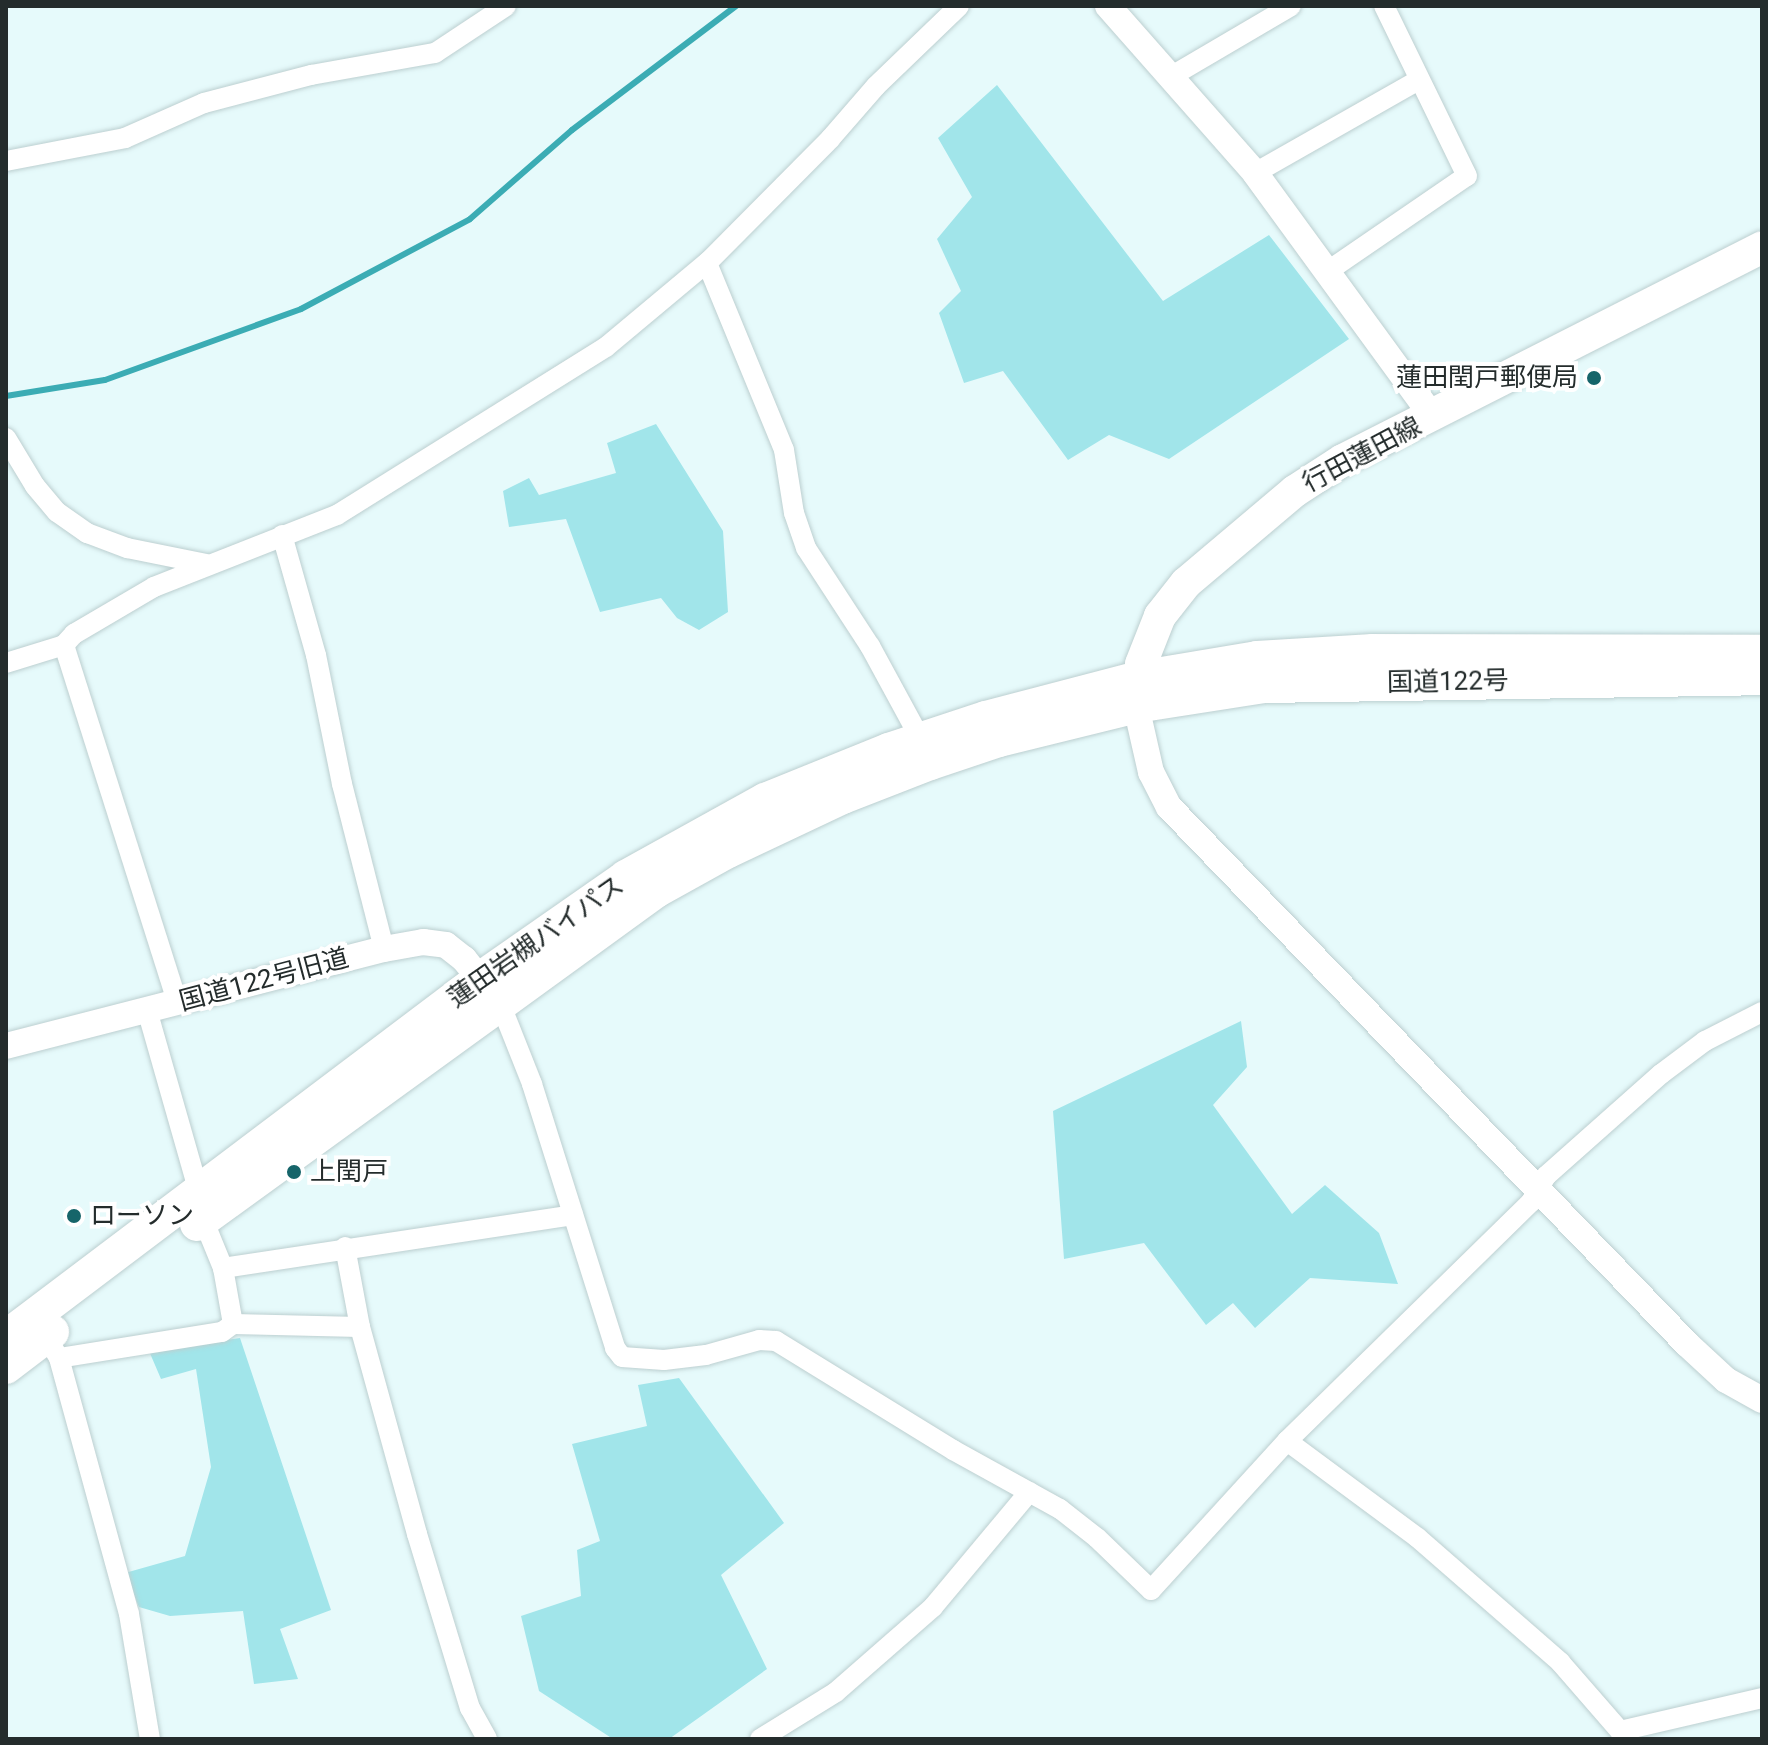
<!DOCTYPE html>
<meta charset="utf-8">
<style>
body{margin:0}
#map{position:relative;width:1768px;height:1745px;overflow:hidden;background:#e6fafb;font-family:Roboto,"Noto Sans JP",sans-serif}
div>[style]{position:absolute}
.green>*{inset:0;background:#a1e5ea}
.stream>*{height:6px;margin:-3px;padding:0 3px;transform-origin:3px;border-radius:3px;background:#3bacb4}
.roads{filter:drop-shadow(0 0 2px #bccfd0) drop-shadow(0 0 2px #bccfd0)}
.minor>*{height:20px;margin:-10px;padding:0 10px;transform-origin:10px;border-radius:10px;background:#fff}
.tertiary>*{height:26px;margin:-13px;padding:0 13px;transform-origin:13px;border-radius:13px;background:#fff}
.primary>*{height:32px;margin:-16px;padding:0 16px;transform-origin:16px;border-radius:16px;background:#fff}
.trunk>*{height:34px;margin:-17px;padding:0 17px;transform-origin:17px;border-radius:17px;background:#fff}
.dots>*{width:22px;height:22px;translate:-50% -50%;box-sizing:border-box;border:4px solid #fff;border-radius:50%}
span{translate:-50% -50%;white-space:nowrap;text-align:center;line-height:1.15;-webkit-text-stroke:8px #fff;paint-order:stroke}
.poi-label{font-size:26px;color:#242c2c}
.right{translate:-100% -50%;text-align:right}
.left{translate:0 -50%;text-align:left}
.street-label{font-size:26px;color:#242c2c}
.frame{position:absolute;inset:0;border:8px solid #242c2c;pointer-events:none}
</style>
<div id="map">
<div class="green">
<i style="clip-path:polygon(997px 85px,1163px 301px,1269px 235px,1349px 339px,1169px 459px,1109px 435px,1068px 460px,1003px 371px,964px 383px,939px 313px,961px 291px,937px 239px,972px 197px,938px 138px)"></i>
<i style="clip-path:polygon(656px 424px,723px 531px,728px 612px,699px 630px,677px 618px,661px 598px,600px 612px,566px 519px,509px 527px,503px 491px,529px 478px,539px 495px,616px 473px,607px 443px)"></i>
<i style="clip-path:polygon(1241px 1021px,1247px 1067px,1213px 1105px,1292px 1214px,1325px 1185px,1379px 1233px,1398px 1284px,1310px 1278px,1255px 1328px,1233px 1303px,1206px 1325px,1144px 1243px,1064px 1259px,1053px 1111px)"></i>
<i style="clip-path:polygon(240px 1338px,331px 1610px,280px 1629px,298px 1679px,254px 1684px,243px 1611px,170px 1616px,139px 1607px,125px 1573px,185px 1556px,211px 1467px,196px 1369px,161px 1379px,149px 1351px)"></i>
<i style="clip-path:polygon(679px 1378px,784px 1523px,721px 1575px,767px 1669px,669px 1739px,613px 1739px,539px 1691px,521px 1616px,581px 1596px,577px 1550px,600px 1541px,572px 1444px,647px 1426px,638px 1385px)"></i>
</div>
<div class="stream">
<i style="left:6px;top:396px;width:100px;rotate:-9.2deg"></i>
<i style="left:105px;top:380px;width:208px;rotate:-19.9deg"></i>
<i style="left:301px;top:309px;width:191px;rotate:-28deg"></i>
<i style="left:470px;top:219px;width:135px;rotate:-41.1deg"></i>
<i style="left:572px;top:130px;width:206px;rotate:-37.1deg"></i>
</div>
<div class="roads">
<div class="minor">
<i style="left:1170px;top:77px;width:140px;rotate:-30.4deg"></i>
<i style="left:6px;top:161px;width:121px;rotate:-10.9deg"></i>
<i style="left:125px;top:138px;width:86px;rotate:-23.9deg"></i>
<i style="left:204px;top:103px;width:111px;rotate:-14.7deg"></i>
<i style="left:311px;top:75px;width:126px;rotate:-10.1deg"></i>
<i style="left:435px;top:53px;width:85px;rotate:-33.5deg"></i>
<i style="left:1255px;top:173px;width:189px;rotate:-29.6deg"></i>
<i style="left:707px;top:263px;width:202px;rotate:67.6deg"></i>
<i style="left:784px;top:450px;width:64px;rotate:81deg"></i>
<i style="left:794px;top:513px;width:37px;rotate:71deg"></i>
<i style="left:806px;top:548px;width:117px;rotate:56.9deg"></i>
<i style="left:870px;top:646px;width:107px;rotate:61.5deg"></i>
<i style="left:1328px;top:271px;width:168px;rotate:-34.4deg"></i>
<i style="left:1467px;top:176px;width:189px;rotate:-116deg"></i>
<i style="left:6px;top:438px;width:56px;rotate:58.9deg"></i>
<i style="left:35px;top:486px;width:34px;rotate:50deg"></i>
<i style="left:57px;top:512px;width:37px;rotate:35deg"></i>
<i style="left:87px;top:533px;width:43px;rotate:20.6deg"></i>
<i style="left:127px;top:548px;width:81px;rotate:11.4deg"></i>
<i style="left:282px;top:535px;width:125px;rotate:74.2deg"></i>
<i style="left:316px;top:655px;width:132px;rotate:78.6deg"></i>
<i style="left:342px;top:784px;width:170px;rotate:75.7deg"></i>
<i style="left:64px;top:645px;width:374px;rotate:72.4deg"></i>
<i style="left:6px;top:663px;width:61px;rotate:-17.2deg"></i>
<i style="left:64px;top:645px;width:15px;rotate:-48deg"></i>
<i style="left:74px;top:634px;width:93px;rotate:-30.4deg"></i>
<i style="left:154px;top:587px;width:197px;rotate:-21.5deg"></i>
<i style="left:337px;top:515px;width:317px;rotate:-32deg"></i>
<i style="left:606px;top:347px;width:134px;rotate:-39.9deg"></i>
<i style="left:709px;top:261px;width:172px;rotate:-45.2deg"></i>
<i style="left:830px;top:139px;width:70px;rotate:-49deg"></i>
<i style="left:876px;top:86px;width:115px;rotate:-43.9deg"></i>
<i style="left:500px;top:1003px;width:87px;rotate:68.4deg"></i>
<i style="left:532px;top:1084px;width:277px;rotate:72.5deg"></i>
<i style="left:615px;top:1348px;width:11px;rotate:52deg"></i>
<i style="left:622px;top:1357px;width:42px;rotate:4.1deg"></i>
<i style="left:664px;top:1360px;width:42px;rotate:-6.8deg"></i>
<i style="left:706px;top:1355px;width:55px;rotate:-15.8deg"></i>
<i style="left:759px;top:1340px;width:17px;rotate:3deg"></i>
<i style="left:776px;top:1341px;width:208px;rotate:31.6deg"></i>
<i style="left:953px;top:1450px;width:122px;rotate:28.9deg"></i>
<i style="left:1060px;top:1509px;width:47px;rotate:38.1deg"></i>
<i style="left:1097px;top:1538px;width:75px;rotate:43.9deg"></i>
<i style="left:1151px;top:1590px;width:202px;rotate:-47.6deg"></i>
<i style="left:1287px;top:1441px;width:342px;rotate:-44.4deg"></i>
<i style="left:1531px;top:1202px;width:30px;rotate:-60deg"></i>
<i style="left:1546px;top:1176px;width:154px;rotate:-41.6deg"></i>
<i style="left:1661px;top:1074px;width:55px;rotate:-36.9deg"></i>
<i style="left:1705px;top:1041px;width:64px;rotate:-27deg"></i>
<i style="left:147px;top:1010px;width:190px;rotate:74.1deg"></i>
<i style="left:345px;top:1247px;width:81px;rotate:79.4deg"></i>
<i style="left:360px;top:1327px;width:215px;rotate:74.6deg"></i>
<i style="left:417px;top:1534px;width:182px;rotate:73.1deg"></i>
<i style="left:470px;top:1708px;width:35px;rotate:61deg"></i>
<i style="left:223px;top:1268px;width:354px;rotate:-8.6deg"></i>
<i style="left:233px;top:1324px;width:127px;rotate:1.4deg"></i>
<i style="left:46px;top:1337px;width:25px;rotate:58deg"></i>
<i style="left:59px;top:1358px;width:265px;rotate:74.7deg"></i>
<i style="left:129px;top:1614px;width:127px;rotate:80.5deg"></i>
<i style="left:59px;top:1358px;width:165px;rotate:-9.1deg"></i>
<i style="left:222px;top:1332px;width:14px;rotate:-36deg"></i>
<i style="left:233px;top:1324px;width:57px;rotate:-100.1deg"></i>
<i style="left:223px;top:1268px;width:53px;rotate:-112.2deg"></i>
<i style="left:1287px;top:1441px;width:163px;rotate:36.5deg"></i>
<i style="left:1418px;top:1538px;width:189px;rotate:41.1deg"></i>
<i style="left:1560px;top:1662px;width:91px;rotate:49deg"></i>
<i style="left:1620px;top:1731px;width:146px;rotate:-13.1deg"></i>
<i style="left:760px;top:1739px;width:89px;rotate:-31.7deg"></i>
<i style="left:836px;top:1692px;width:129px;rotate:-41.2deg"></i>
<i style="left:933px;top:1607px;width:150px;rotate:-50.1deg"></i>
</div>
<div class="tertiary">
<i style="left:1108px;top:6px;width:222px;rotate:48.6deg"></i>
<i style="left:1255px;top:173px;width:302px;rotate:53.9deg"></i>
<i style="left:1136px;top:706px;width:68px;rotate:77.2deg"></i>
<i style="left:1151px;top:772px;width:39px;rotate:63deg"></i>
<i style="left:1169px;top:807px;width:746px;rotate:46.03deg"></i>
<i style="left:1687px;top:1344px;width:53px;rotate:42.7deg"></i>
<i style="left:1726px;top:1380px;width:41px;rotate:29.1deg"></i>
<i style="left:6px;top:1046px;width:390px;rotate:-14.4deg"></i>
<i style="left:384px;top:949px;width:40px;rotate:-10deg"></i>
<i style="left:423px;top:942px;width:23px;rotate:7deg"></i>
<i style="left:446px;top:945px;width:23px;rotate:38deg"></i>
<i style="left:464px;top:959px;width:45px;rotate:51.3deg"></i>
</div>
<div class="primary">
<i style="left:1136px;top:701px;width:37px;rotate:-82deg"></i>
<i style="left:1141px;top:664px;width:52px;rotate:-68.4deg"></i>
<i style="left:1160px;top:616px;width:42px;rotate:-51.8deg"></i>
<i style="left:1186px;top:583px;width:143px;rotate:-40.2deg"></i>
<i style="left:1295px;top:491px;width:57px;rotate:-32.9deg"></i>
<i style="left:1343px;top:460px;width:470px;rotate:-26.9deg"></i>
</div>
<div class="trunk">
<i style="left:197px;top:1224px;width:567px;rotate:-35.96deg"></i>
<i style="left:656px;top:891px;width:82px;rotate:-29.1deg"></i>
<i style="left:728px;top:851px;width:127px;rotate:-25.2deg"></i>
<i style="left:843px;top:797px;width:93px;rotate:-21.3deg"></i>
<i style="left:930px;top:763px;width:73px;rotate:-18.4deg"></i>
<i style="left:999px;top:740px;width:141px;rotate:-13.9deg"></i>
<i style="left:1136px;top:706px;width:130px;rotate:-8.9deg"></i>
<i style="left:1264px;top:686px;width:498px;rotate:-0.9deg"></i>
<i style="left:6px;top:1337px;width:594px;rotate:-37.06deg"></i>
<i style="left:480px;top:979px;width:178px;rotate:-34.9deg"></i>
<i style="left:626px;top:877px;width:159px;rotate:-29deg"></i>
<i style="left:765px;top:800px;width:134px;rotate:-22deg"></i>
<i style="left:889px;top:750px;width:102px;rotate:-18.3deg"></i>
<i style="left:986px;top:718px;width:157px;rotate:-14.7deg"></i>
<i style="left:1138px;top:678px;width:121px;rotate:-9.5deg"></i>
<i style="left:1257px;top:658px;width:116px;rotate:-3.5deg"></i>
<i style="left:1373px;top:651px;width:389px;rotate:0.1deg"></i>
<i style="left:6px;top:1367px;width:58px;rotate:-37.3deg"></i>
</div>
</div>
<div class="dots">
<i style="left:1594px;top:378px;background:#16656a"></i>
<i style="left:294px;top:1172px;background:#16656a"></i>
<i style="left:74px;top:1216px;background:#16656a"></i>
</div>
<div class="poi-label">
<span class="right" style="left:1578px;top:378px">蓮田閏戸郵便局</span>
<span class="left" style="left:310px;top:1172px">上閏戸</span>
<span class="left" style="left:90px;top:1216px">ローソン</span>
</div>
<div class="street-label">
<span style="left:1362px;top:455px;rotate:-28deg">行田蓮田線</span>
<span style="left:1448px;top:682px;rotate:-1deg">国道122号</span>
<span style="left:536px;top:942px;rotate:-35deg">蓮田岩槻バイパス</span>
<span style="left:264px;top:980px;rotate:-15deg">国道122号旧道</span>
</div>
<div class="frame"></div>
</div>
